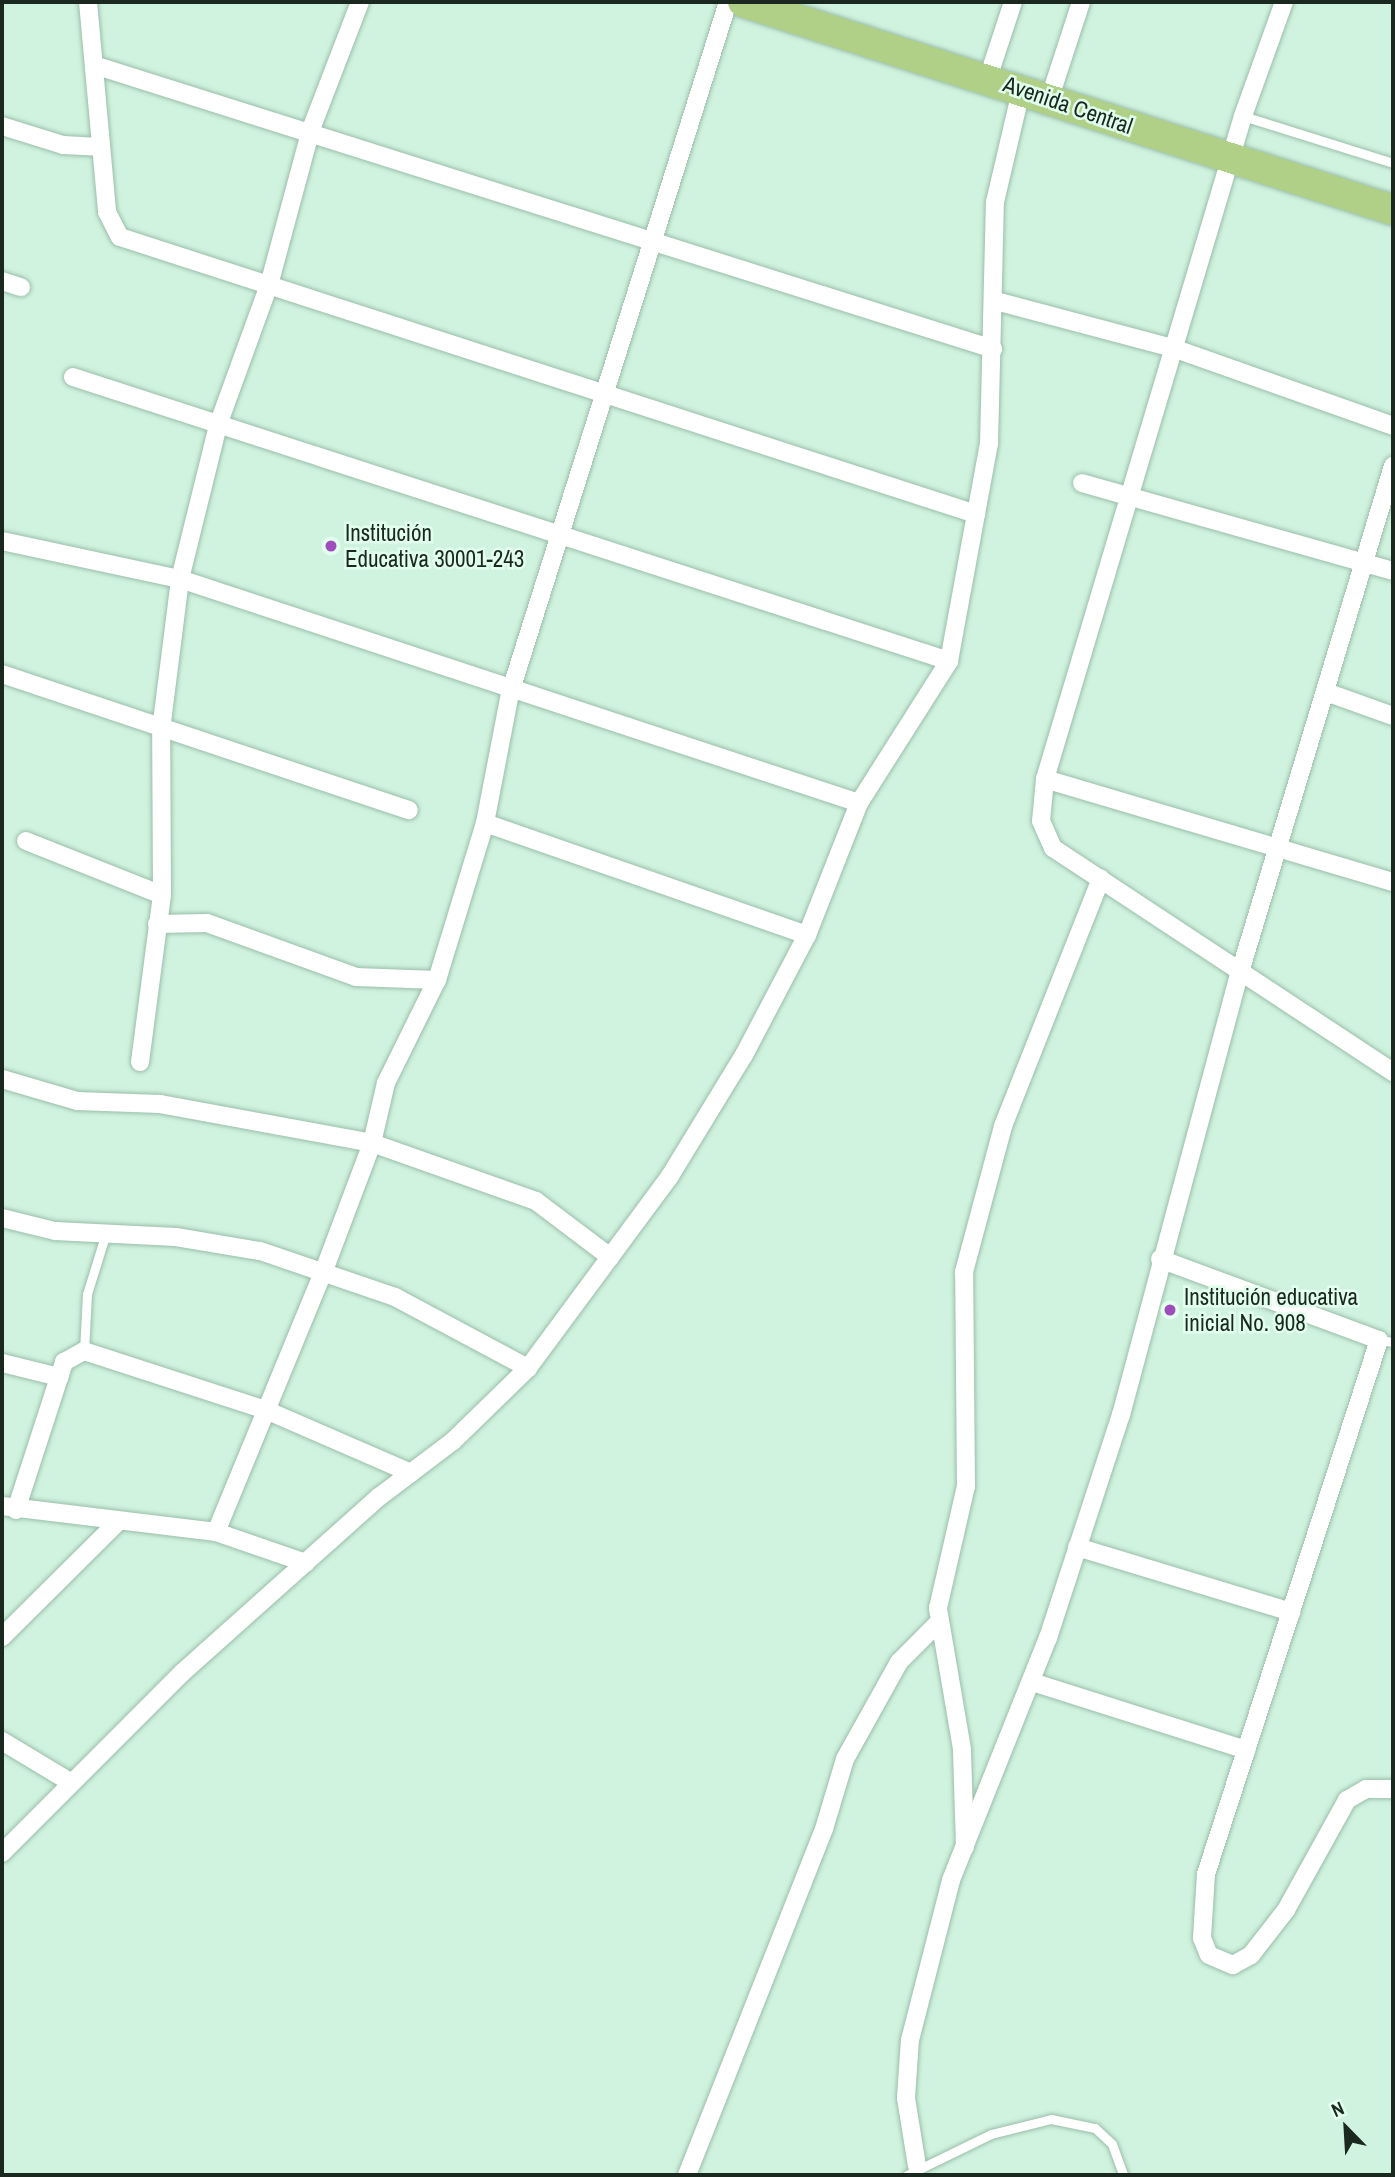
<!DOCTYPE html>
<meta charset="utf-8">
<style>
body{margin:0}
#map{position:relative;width:1395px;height:2177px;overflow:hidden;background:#d0f3df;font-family:"Archivo Narrow",sans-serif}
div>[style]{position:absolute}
.roads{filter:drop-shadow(0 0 2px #9bbeaa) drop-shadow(0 0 2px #9bbeaa)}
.service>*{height:9px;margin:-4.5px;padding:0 4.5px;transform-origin:4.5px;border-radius:4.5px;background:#fff}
.minor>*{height:18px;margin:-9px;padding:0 9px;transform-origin:9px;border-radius:9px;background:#fff}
.trunk>*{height:30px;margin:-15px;padding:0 15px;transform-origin:15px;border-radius:15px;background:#b0d088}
.dots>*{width:19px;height:19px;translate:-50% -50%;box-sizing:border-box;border:4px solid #e2ffee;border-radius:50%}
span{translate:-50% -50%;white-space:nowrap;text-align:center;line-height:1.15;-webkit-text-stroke:5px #e2ffee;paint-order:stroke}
.street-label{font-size:23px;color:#1a2820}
.poi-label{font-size:23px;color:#1a2820}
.left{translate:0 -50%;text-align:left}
.frame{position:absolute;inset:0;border:4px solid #1a2820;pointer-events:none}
.north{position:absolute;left:1311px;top:2093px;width:70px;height:70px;-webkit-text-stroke:5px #e2ffee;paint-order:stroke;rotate:336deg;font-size:19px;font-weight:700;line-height:28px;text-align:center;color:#1a2820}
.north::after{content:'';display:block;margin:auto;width:24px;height:32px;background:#1a2820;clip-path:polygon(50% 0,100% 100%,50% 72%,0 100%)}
</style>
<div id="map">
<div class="roads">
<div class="service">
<i style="left:1243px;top:116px;width:157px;rotate:17.4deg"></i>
<i style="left:1379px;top:1340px;width:14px;rotate:8deg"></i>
<i style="left:84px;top:1351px;width:57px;rotate:-87deg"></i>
<i style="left:87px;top:1294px;width:61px;rotate:-72.8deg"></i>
<i style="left:907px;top:2175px;width:93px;rotate:-26deg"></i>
<i style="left:991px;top:2134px;width:62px;rotate:-14deg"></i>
<i style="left:1051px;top:2119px;width:45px;rotate:11.6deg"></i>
<i style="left:1095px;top:2128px;width:23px;rotate:43deg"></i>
<i style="left:1112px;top:2144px;width:33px;rotate:70deg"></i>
</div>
<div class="minor">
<i style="left:88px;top:2px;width:211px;rotate:84.8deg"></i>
<i style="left:107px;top:212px;width:28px;rotate:63deg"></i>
<i style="left:120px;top:237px;width:900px;rotate:17.93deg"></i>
<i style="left:1284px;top:2px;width:121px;rotate:109.8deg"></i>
<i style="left:1243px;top:116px;width:692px;rotate:106.63deg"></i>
<i style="left:1045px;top:779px;width:42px;rotate:95.4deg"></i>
<i style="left:1041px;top:821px;width:30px;rotate:66deg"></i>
<i style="left:1053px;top:848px;width:407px;rotate:33.4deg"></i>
<i style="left:94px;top:65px;width:943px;rotate:17.53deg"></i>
<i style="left:988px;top:78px;width:80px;rotate:-71.8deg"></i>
<i style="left:1049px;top:100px;width:103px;rotate:-71.9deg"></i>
<i style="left:2px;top:126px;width:64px;rotate:17.3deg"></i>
<i style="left:63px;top:145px;width:36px;rotate:3deg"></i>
<i style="left:2px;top:281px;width:20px;rotate:18deg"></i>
<i style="left:996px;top:301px;width:183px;rotate:14.9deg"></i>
<i style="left:1173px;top:348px;width:233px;rotate:19.5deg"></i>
<i style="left:73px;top:377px;width:921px;rotate:17.96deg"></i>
<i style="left:1082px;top:483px;width:323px;rotate:15.8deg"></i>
<i style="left:2px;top:541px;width:182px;rotate:12.1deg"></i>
<i style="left:180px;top:579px;width:715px;rotate:18.26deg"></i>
<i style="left:2px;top:674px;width:429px;rotate:18.5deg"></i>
<i style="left:1326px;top:692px;width:71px;rotate:19.7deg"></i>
<i style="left:1045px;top:779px;width:363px;rotate:16.5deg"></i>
<i style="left:485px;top:823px;width:341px;rotate:19.2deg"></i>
<i style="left:26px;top:841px;width:146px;rotate:21.7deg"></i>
<i style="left:157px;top:924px;width:50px;rotate:-1.1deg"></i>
<i style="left:207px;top:923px;width:158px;rotate:19.9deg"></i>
<i style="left:356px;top:977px;width:81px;rotate:2.1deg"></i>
<i style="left:140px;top:1062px;width:168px;rotate:-82.5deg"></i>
<i style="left:162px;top:895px;width:165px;rotate:-90.3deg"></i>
<i style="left:161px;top:730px;width:152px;rotate:-82.8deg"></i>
<i style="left:180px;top:579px;width:159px;rotate:-76.1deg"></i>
<i style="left:218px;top:425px;width:149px;rotate:-70deg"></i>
<i style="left:269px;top:285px;width:162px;rotate:-74.9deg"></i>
<i style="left:311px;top:129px;width:136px;rotate:-68.9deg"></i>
<i style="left:2px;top:1079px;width:78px;rotate:16.3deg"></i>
<i style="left:77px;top:1101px;width:83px;rotate:2.1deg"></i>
<i style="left:160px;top:1104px;width:216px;rotate:10.4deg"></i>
<i style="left:372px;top:1143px;width:174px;rotate:19.5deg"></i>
<i style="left:536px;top:1201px;width:93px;rotate:37.1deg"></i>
<i style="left:2px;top:1218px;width:55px;rotate:13.8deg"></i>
<i style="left:55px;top:1231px;width:121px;rotate:2.8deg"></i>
<i style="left:176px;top:1237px;width:85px;rotate:9.5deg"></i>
<i style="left:260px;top:1251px;width:143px;rotate:18.8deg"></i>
<i style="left:395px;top:1297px;width:151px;rotate:28.1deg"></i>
<i style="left:1160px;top:1259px;width:233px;rotate:20.3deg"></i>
<i style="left:1379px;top:1340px;width:561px;rotate:107.95deg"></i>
<i style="left:1206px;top:1874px;width:64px;rotate:93.6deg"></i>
<i style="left:1202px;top:1938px;width:18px;rotate:68deg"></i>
<i style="left:1209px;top:1955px;width:26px;rotate:23deg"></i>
<i style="left:1233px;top:1965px;width:21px;rotate:-29deg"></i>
<i style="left:1251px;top:1955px;width:57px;rotate:-52.1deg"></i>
<i style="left:1286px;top:1910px;width:126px;rotate:-61deg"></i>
<i style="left:1347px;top:1800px;width:22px;rotate:-30deg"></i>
<i style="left:1366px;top:1789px;width:27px"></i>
<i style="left:2px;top:1363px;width:59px;rotate:13.8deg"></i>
<i style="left:2px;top:1506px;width:216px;rotate:6.9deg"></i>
<i style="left:216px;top:1532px;width:95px;rotate:19deg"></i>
<i style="left:16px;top:1510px;width:156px;rotate:-72deg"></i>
<i style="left:64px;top:1362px;width:23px;rotate:-29deg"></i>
<i style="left:84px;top:1351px;width:191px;rotate:18deg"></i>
<i style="left:266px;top:1410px;width:158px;rotate:23.5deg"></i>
<i style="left:216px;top:1532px;width:280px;rotate:-67.6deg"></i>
<i style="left:323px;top:1273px;width:139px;rotate:-69.3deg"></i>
<i style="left:372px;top:1143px;width:62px;rotate:-76.9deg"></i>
<i style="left:386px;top:1083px;width:115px;rotate:-63.7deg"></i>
<i style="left:437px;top:980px;width:164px;rotate:-73deg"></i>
<i style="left:485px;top:823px;width:132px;rotate:-79.1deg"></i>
<i style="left:510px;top:693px;width:725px;rotate:-72.49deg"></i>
<i style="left:1077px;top:1547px;width:224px;rotate:16.9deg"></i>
<i style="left:2px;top:1637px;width:163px;rotate:-44.8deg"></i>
<i style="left:1032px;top:1682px;width:225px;rotate:17.6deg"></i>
<i style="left:2px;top:1741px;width:79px;rotate:31.1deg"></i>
<i style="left:965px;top:1847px;width:98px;rotate:-91.8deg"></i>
<i style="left:962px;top:1749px;width:143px;rotate:-99.7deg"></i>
<i style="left:938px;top:1608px;width:125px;rotate:-77.1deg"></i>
<i style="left:966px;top:1486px;width:214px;rotate:-90.5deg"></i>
<i style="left:964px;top:1272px;width:151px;rotate:-75deg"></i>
<i style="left:1003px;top:1126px;width:266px;rotate:-68.4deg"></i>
<i style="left:2px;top:1853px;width:256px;rotate:-45deg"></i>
<i style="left:183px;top:1672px;width:263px;rotate:-41.8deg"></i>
<i style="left:379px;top:1497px;width:93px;rotate:-37.1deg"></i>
<i style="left:453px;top:1441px;width:105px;rotate:-44.2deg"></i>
<i style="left:528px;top:1368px;width:239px;rotate:-53.5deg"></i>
<i style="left:670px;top:1176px;width:142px;rotate:-58.6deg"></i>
<i style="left:744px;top:1055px;width:136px;rotate:-62.3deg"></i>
<i style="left:807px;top:935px;width:142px;rotate:-68.5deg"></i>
<i style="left:859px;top:803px;width:168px;rotate:-57.6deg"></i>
<i style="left:949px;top:661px;width:221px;rotate:-79.6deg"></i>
<i style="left:989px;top:444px;width:242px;rotate:-88.6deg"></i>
<i style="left:995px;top:202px;width:114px;rotate:-76.8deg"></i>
<i style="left:917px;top:2166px;width:69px;rotate:-99.2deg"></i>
<i style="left:906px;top:2098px;width:58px;rotate:-86.1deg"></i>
<i style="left:910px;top:2040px;width:165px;rotate:-75.6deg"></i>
<i style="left:951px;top:1880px;width:261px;rotate:-68.2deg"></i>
<i style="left:1048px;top:1638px;width:235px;rotate:-71.9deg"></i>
<i style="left:1121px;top:1415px;width:459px;rotate:-75deg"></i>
<i style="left:1240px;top:972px;width:529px;rotate:-73.18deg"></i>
<i style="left:687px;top:2175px;width:372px;rotate:-68.4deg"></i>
<i style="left:824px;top:1829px;width:73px;rotate:-73.3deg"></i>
<i style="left:845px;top:1759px;width:111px;rotate:-60.9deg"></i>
<i style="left:899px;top:1662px;width:57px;rotate:-45deg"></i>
</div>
<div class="trunk">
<i style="left:743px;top:2px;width:682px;rotate:17.74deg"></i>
</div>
</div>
<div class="dots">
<i style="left:331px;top:546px;background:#9f4dbc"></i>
<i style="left:1170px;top:1310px;background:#9f4dbc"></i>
</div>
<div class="street-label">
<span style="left:1068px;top:105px;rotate:19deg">Avenida Central</span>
</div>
<div class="poi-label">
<span class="left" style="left:345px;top:546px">Institución<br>Educativa 30001-243</span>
<span class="left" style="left:1184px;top:1310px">Institución educativa<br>inicial No. 908</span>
</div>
<div class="frame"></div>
<div class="north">N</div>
</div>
